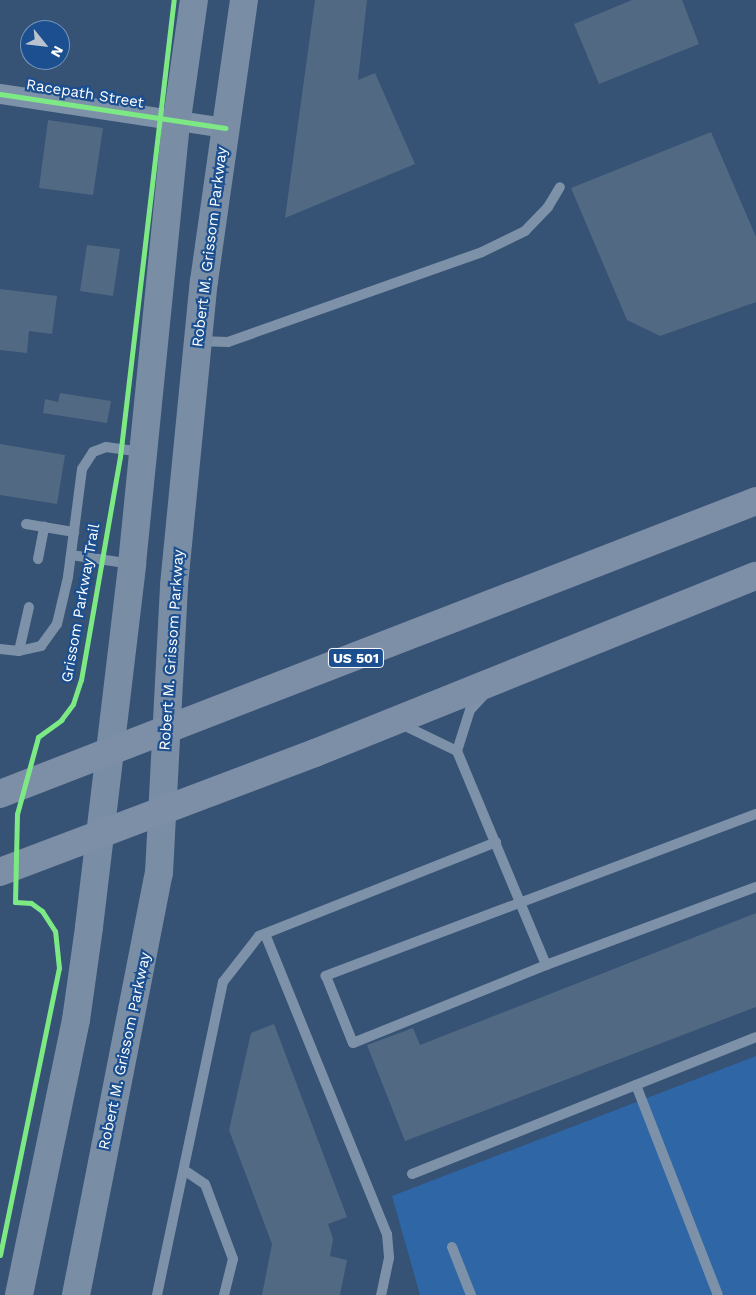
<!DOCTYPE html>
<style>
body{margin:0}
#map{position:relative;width:756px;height:1295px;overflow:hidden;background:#365274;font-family:"Work Sans",sans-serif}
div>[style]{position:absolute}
.green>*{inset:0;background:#2f66a5}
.building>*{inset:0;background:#526984}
.lane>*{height:10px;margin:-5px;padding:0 5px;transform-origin:5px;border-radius:5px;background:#7d92a8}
.street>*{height:20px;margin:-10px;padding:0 10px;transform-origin:10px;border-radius:10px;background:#7d92a8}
.secondary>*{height:28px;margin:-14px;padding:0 14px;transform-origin:14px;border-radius:14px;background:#798da4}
.primary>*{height:28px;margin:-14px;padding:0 14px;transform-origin:14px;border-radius:14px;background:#7d8ea7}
.cycleway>*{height:5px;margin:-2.5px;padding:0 2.5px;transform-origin:2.5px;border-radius:2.5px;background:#7ce984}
span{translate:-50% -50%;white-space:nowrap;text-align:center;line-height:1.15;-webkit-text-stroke:4.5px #1b4f8f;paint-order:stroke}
.shield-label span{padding:1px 4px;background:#1b4f8f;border:1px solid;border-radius:4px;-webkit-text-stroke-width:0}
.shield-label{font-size:14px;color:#fff;font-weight:700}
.street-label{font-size:15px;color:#fff}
.north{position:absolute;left:20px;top:20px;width:50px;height:50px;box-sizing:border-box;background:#1b4f8f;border:1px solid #7695bc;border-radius:50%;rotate:119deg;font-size:14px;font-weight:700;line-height:20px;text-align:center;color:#fff}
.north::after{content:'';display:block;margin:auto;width:18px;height:22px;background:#b9c2ce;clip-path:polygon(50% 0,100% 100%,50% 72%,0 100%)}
</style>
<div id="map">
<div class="green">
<i style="clip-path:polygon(756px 1056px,756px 1295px,420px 1295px,392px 1196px)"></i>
</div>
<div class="building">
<i style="clip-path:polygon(315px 0,367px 0,358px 80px,375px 73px,415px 164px,285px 218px)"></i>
<i style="clip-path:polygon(632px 0,682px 0,699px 44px,599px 84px,574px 24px)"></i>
<i style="clip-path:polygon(48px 120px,103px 128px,93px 195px,39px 188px)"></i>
<i style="clip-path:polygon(711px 132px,756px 237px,756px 302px,660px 336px,627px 320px,571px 188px)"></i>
<i style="clip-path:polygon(87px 245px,120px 249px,113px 296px,80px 291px)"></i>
<i style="clip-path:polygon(0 289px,57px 296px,52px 334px,29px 331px,27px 353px,0 350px)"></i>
<i style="clip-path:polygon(60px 393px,111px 401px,107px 423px,43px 413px,45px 399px,58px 402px)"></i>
<i style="clip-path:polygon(0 444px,65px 455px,57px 504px,0 495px)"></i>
<i style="clip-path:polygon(756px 913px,756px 1007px,405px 1141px,367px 1045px,413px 1028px,420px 1045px)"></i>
<i style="clip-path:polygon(274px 1024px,347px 1217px,328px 1224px,333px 1239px,330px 1256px,347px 1260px,340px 1295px,262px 1295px,272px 1244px,229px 1130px,251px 1033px)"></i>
</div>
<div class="lane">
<i style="left:198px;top:341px;width:30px;rotate:2deg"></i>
<i style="left:228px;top:342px;width:269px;rotate:-19.5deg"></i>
<i style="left:482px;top:252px;width:48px;rotate:-26deg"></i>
<i style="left:525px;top:231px;width:33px;rotate:-46deg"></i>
<i style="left:548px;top:207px;width:23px;rotate:-59deg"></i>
<i style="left:26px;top:524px;width:49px;rotate:9.5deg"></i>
<i style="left:71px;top:555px;width:62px;rotate:8.4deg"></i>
<i style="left:38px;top:559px;width:33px;rotate:-79deg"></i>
<i style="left:0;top:649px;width:19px;rotate:6deg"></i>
<i style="left:19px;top:651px;width:23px;rotate:-13deg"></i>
<i style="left:41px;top:646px;width:27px;rotate:-54deg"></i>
<i style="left:57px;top:624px;width:48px;rotate:-76.8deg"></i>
<i style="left:68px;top:577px;width:109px;rotate:-82.6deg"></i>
<i style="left:82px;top:469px;width:20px;rotate:-57deg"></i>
<i style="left:93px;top:452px;width:14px;rotate:-21deg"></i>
<i style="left:106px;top:447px;width:36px;rotate:8deg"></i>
<i style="left:19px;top:651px;width:45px;rotate:-77.2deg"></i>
<i style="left:401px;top:724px;width:62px;rotate:25.7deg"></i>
<i style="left:457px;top:751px;width:232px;rotate:67.4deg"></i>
<i style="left:457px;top:751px;width:43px;rotate:-72.4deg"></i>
<i style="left:470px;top:710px;width:21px;rotate:-47deg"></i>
<i style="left:756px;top:814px;width:460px;rotate:159.4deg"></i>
<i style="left:326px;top:976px;width:72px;rotate:68.1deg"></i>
<i style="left:353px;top:1043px;width:208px;rotate:-22deg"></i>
<i style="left:546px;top:965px;width:224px;rotate:-20.4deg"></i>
<i style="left:265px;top:934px;width:324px;rotate:67.9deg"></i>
<i style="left:387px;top:1234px;width:24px;rotate:85deg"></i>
<i style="left:389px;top:1258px;width:38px;rotate:102deg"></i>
<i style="left:636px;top:1085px;width:225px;rotate:68.7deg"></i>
<i style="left:184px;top:1170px;width:25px;rotate:34deg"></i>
<i style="left:205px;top:1184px;width:80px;rotate:69.5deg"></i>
<i style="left:233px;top:1259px;width:37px;rotate:104deg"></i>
<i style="left:412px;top:1174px;width:370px;rotate:-21.7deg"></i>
<i style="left:452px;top:1247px;width:52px;rotate:68.4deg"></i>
<i style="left:157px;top:1295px;width:320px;rotate:-78.1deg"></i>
<i style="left:223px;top:982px;width:58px;rotate:-52deg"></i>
<i style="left:259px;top:936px;width:255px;rotate:-21.6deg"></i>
</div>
<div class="street">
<i style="left:0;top:94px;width:228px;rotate:8.6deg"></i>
</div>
<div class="secondary">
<i style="left:19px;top:1295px;width:281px;rotate:-78.3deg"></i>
<i style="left:76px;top:1020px;width:94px;rotate:-82deg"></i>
<i style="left:89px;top:927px;width:366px;rotate:-83.2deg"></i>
<i style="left:132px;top:564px;width:440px;rotate:-84.3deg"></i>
<i style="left:176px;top:126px;width:127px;rotate:-81.9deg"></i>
<i style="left:76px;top:1295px;width:430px;rotate:-78.9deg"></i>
<i style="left:159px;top:873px;width:288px;rotate:-87deg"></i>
<i style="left:174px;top:585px;width:305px;rotate:-84.4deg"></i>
<i style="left:204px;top:281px;width:284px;rotate:-81.9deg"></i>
</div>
<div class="primary">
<i style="left:0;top:794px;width:811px;rotate:-21.18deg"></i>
<i style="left:0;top:872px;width:337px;rotate:-20.7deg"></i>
<i style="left:315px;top:753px;width:475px;rotate:-21.9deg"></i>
</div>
<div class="cycleway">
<i style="left:0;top:94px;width:228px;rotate:8.6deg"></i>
<i style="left:0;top:1255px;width:293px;rotate:-78.4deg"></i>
<i style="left:59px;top:968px;width:37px;rotate:-96deg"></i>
<i style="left:55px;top:931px;width:24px;rotate:-123deg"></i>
<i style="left:42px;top:911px;width:14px;rotate:-144deg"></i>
<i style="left:31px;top:903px;width:16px;rotate:-176deg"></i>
<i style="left:15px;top:902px;width:88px;rotate:-88.7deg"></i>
<i style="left:17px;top:814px;width:80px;rotate:-74.7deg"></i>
<i style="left:38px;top:737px;width:29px;rotate:-36deg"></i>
<i style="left:61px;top:720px;width:20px;rotate:-53deg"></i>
<i style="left:73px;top:704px;width:25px;rotate:-72deg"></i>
<i style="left:81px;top:680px;width:226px;rotate:-80.1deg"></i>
<i style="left:120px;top:457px;width:460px;rotate:-83.3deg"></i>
</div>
<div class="shield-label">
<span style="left:356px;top:658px">US 501</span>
</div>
<div class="street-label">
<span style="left:85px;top:94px;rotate:9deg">Racepath Street</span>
<span style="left:210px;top:247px;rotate:-83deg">Robert M. Grissom Parkway</span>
<span style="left:81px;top:603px;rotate:-80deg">Grissom Parkway Trail</span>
<span style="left:172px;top:650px;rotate:-86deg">Robert M. Grissom Parkway</span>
<span style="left:125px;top:1051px;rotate:-78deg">Robert M. Grissom Parkway</span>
</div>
<div class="north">N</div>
</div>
